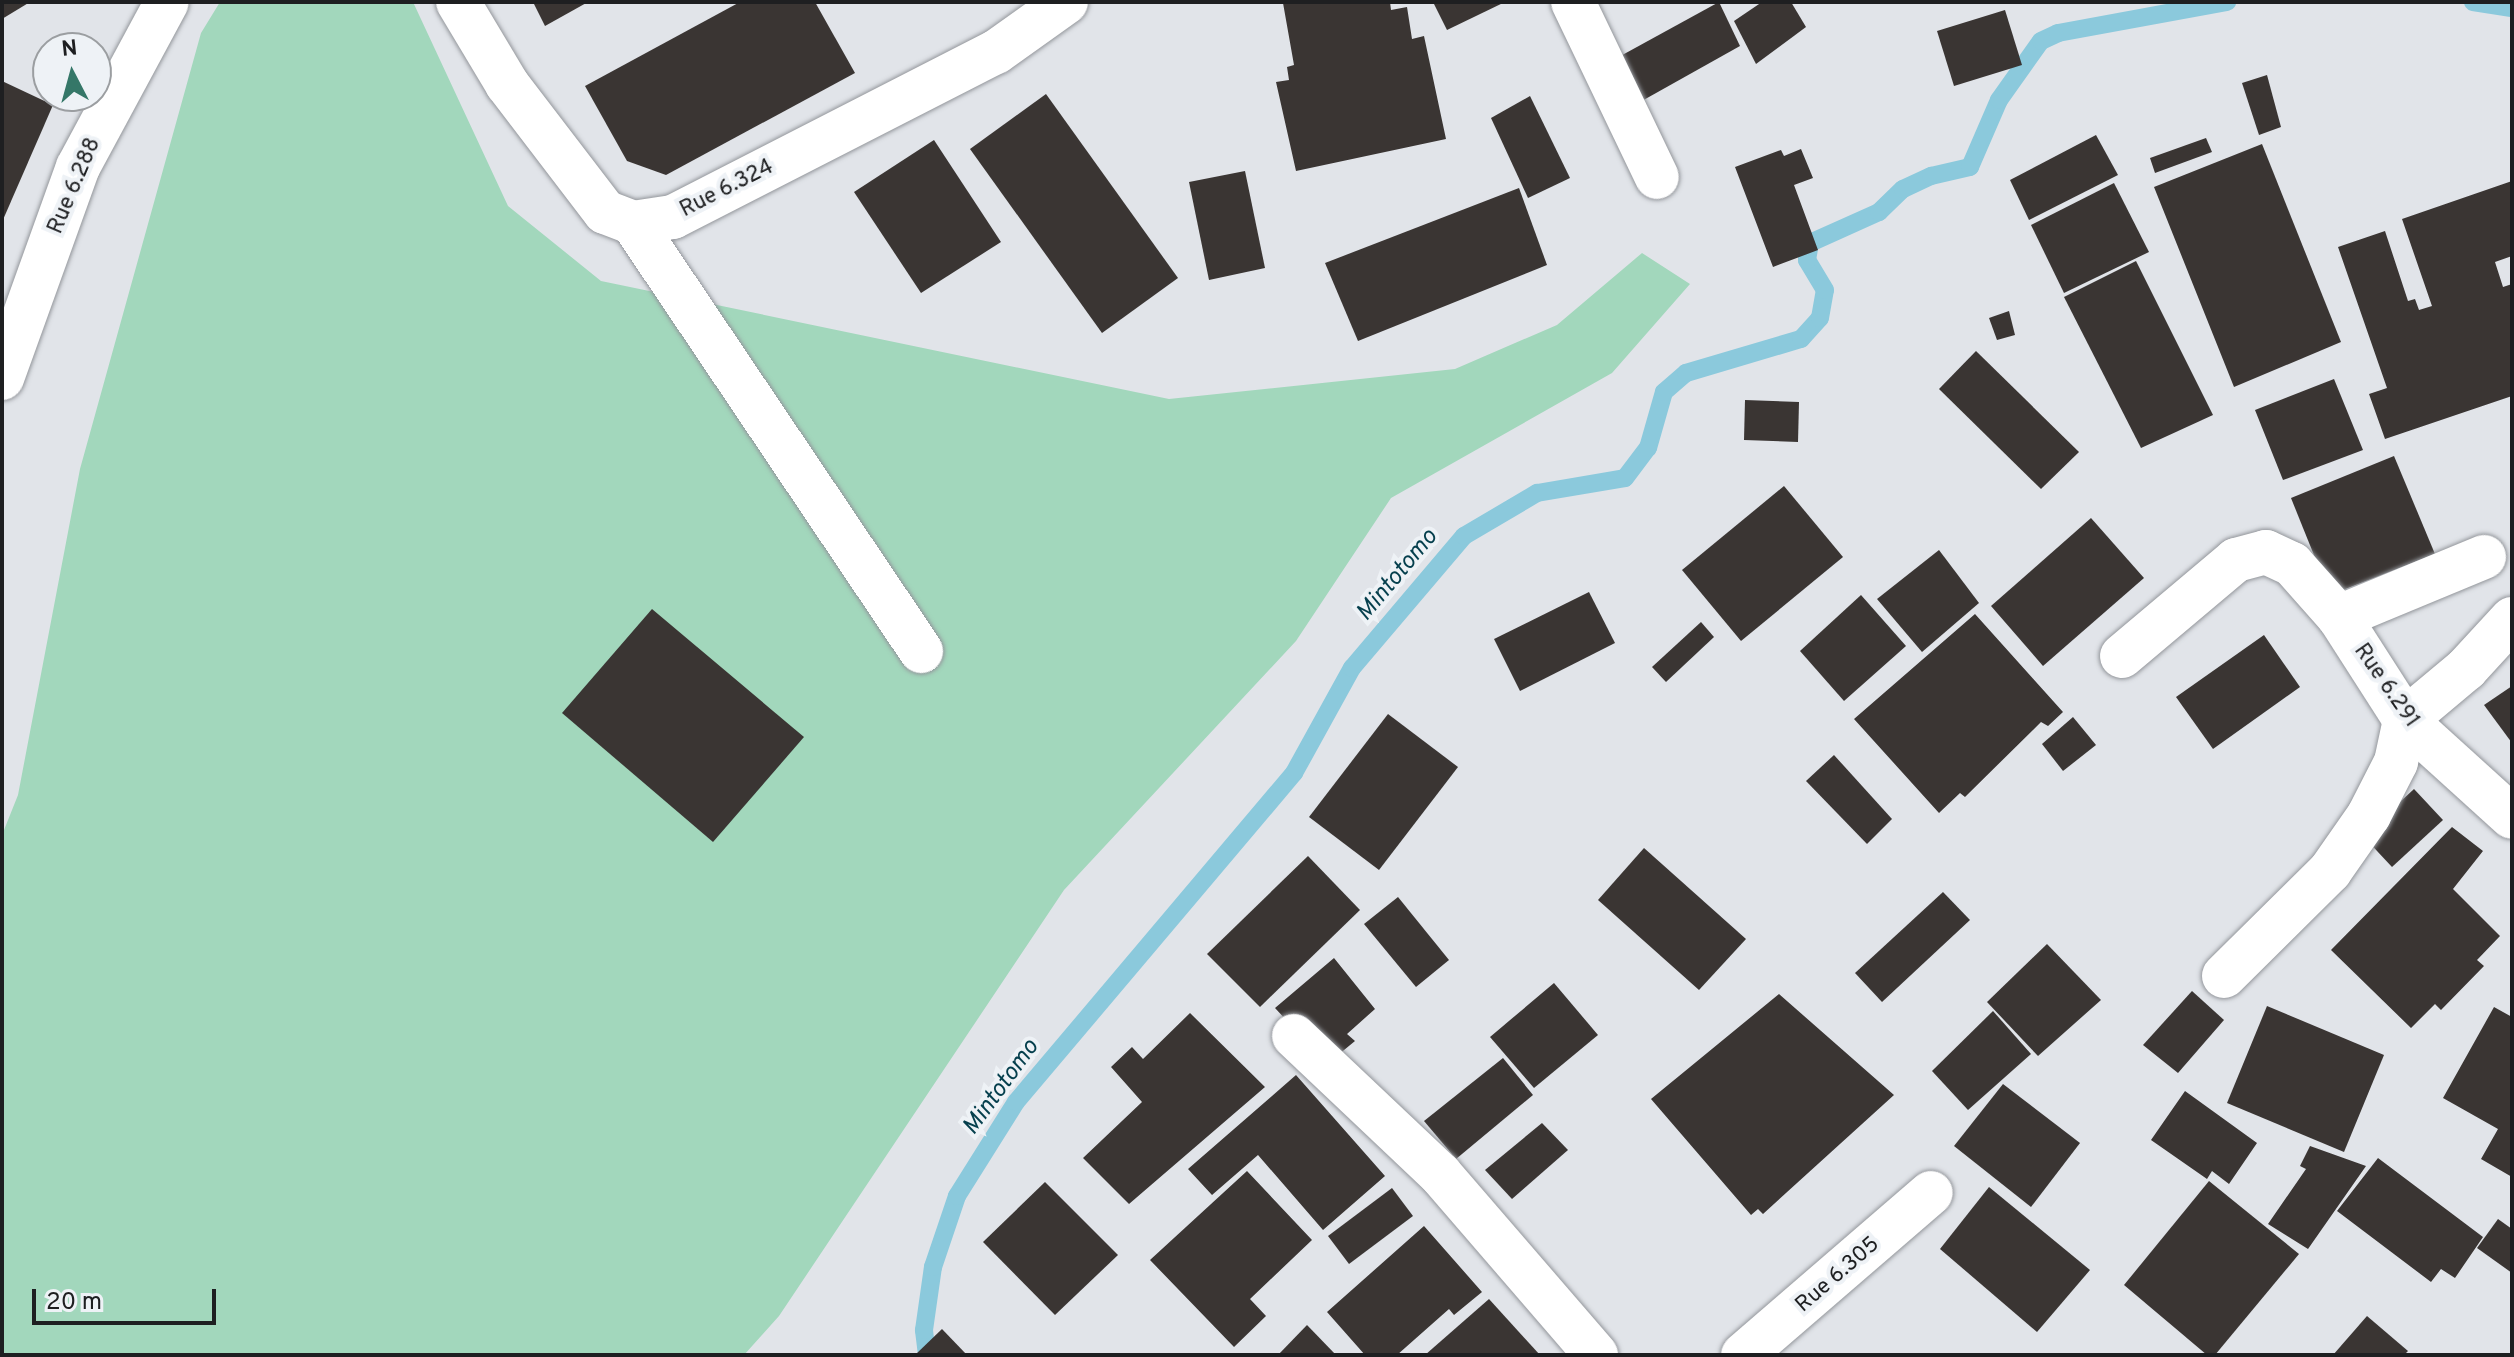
<!DOCTYPE html>
<style>
body{margin:0}
#map{position:relative;width:2514px;height:1357px;overflow:hidden;background:#e1e4e9;font-family:Overpass,sans-serif}
div>[style]{position:absolute}
.green>*{inset:0;background:#a2d7bc}
.stream>*{height:18px;margin:-9px;padding:0 9px;transform-origin:9px;border-radius:9px;background:#8bc9dc}
.building>*{inset:0;background:#3a3533}
.roads{filter:drop-shadow(0 0 2px #93969b) drop-shadow(0 0 2px #93969b)}
.street>*{height:44px;margin:-22px;padding:0 22px;transform-origin:22px;border-radius:22px;background:#fff}
span{translate:-50% -50%;white-space:nowrap;text-align:center;line-height:1.15;-webkit-text-stroke:8px #eef2f6;paint-order:stroke}
.street-label{font-size:22px;color:#1e1f21}
.water-label{font-size:24px;color:#053f4d;font-style:italic}
.frame{position:absolute;inset:0;border:4px solid #1e1f21;pointer-events:none}
.north{position:absolute;left:32px;top:32px;width:80px;height:80px;box-sizing:border-box;background:#eef2f6;border:2px solid #9b9ea1;border-radius:50%;rotate:354deg;font-size:22px;font-weight:700;line-height:32px;text-align:center;color:#1e1f21}
.north::after{content:'';display:block;margin:auto;width:28px;height:36px;background:#357768;clip-path:polygon(50% 0,100% 100%,50% 72%,0 100%)}
.scale{position:absolute;left:32px;top:1289px;width:184px;height:36px;box-sizing:border-box;border:4px solid #1e1f21;border-top:0;padding-left:10px;font-size:24px;line-height:28px;white-space:nowrap;color:#1e1f21;-webkit-text-stroke:6px #eef2f6;paint-order:stroke}
</style>
<div id="map">
<div class="green">
<i style="clip-path:polygon(220px 2px,413px 2px,508px 206px,601px 281px,1169px 399px,1455px 369px,1557px 325px,1642px 253px,1690px 284px,1612px 373px,1391px 498px,1296px 641px,1064px 890px,779px 1316px,744px 1355px,2px 1355px,2px 835px,18px 795px,80px 469px,201px 33px)"></i>
</div>
<div class="stream">
<i style="left:2473px;top:2px;width:39px;rotate:9deg"></i>
<i style="left:927px;top:1355px;width:25px;rotate:-97deg"></i>
<i style="left:924px;top:1330px;width:64px;rotate:-81.9deg"></i>
<i style="left:933px;top:1267px;width:75px;rotate:-71.3deg"></i>
<i style="left:957px;top:1196px;width:111px;rotate:-57.9deg"></i>
<i style="left:1016px;top:1102px;width:431px;rotate:-49.8deg"></i>
<i style="left:1294px;top:773px;width:120px;rotate:-61.1deg"></i>
<i style="left:1352px;top:668px;width:173px;rotate:-49.7deg"></i>
<i style="left:1464px;top:536px;width:85px;rotate:-30.5deg"></i>
<i style="left:1537px;top:493px;width:89px;rotate:-9.7deg"></i>
<i style="left:1625px;top:478px;width:38px;rotate:-53deg"></i>
<i style="left:1648px;top:448px;width:58px;rotate:-74.1deg"></i>
<i style="left:1664px;top:392px;width:29px;rotate:-41deg"></i>
<i style="left:1686px;top:373px;width:120px;rotate:-16.5deg"></i>
<i style="left:1801px;top:339px;width:28px;rotate:-48deg"></i>
<i style="left:1820px;top:318px;width:28px;rotate:-80deg"></i>
<i style="left:1825px;top:290px;width:35px;rotate:-121deg"></i>
<i style="left:1807px;top:260px;width:17px;rotate:-80deg"></i>
<i style="left:1810px;top:243px;width:76px;rotate:-24.2deg"></i>
<i style="left:1879px;top:212px;width:33px;rotate:-44deg"></i>
<i style="left:1903px;top:189px;width:31px;rotate:-25deg"></i>
<i style="left:1931px;top:176px;width:40px;rotate:-13deg"></i>
<i style="left:1970px;top:167px;width:73px;rotate:-66.6deg"></i>
<i style="left:1999px;top:100px;width:72px;rotate:-54.6deg"></i>
<i style="left:2041px;top:41px;width:19px;rotate:-25deg"></i>
<i style="left:2058px;top:33px;width:172px;rotate:-10.4deg"></i>
</div>
<div class="building">
<i style="clip-path:polygon(2px 2px,30px 2px,2px 19px)"></i>
<i style="clip-path:polygon(533px 2px,588px 2px,545px 26px)"></i>
<i style="clip-path:polygon(740px 2px,815px 2px,855px 73px,666px 175px,627px 161px,585px 86px)"></i>
<i style="clip-path:polygon(1390px 2px,1391px 10px,1407px 7px,1412px 39px,1424px 36px,1446px 139px,1296px 171px,1276px 82px,1289px 80px,1287px 67px,1294px 65px,1283px 3px)"></i>
<i style="clip-path:polygon(1433px 2px,1505px 2px,1447px 30px)"></i>
<i style="clip-path:polygon(1719px 2px,1740px 46px,1640px 102px,1615px 59px)"></i>
<i style="clip-path:polygon(1762px 2px,1791px 2px,1806px 27px,1756px 64px,1734px 21px)"></i>
<i style="clip-path:polygon(2005px 10px,2022px 65px,1954px 86px,1937px 31px)"></i>
<i style="clip-path:polygon(2267px 75px,2281px 127px,2259px 135px,2242px 83px)"></i>
<i style="clip-path:polygon(2px 81px,53px 105px,2px 222px)"></i>
<i style="clip-path:polygon(1046px 94px,1178px 278px,1102px 333px,970px 149px)"></i>
<i style="clip-path:polygon(1530px 96px,1570px 178px,1528px 198px,1491px 118px)"></i>
<i style="clip-path:polygon(2096px 135px,2118px 175px,2029px 220px,2010px 180px)"></i>
<i style="clip-path:polygon(2206px 138px,2212px 152px,2155px 173px,2150px 158px)"></i>
<i style="clip-path:polygon(934px 140px,1001px 242px,921px 293px,854px 192px)"></i>
<i style="clip-path:polygon(2262px 144px,2341px 342px,2234px 387px,2154px 187px)"></i>
<i style="clip-path:polygon(1801px 149px,1813px 178px,1794px 185px,1818px 250px,1773px 267px,1735px 167px,1781px 150px,1784px 156px)"></i>
<i style="clip-path:polygon(1245px 171px,1265px 268px,1209px 280px,1189px 182px)"></i>
<i style="clip-path:polygon(2512px 181px,2512px 256px,2495px 262px,2503px 287px,2512px 284px,2512px 396px,2385px 439px,2369px 394px,2387px 388px,2338px 247px,2385px 231px,2408px 301px,2415px 299px,2419px 310px,2432px 306px,2402px 219px)"></i>
<i style="clip-path:polygon(2114px 183px,2149px 252px,2064px 293px,2031px 225px)"></i>
<i style="clip-path:polygon(1519px 188px,1547px 265px,1358px 341px,1325px 263px)"></i>
<i style="clip-path:polygon(2136px 261px,2213px 415px,2141px 448px,2064px 297px)"></i>
<i style="clip-path:polygon(2009px 311px,2015px 335px,1997px 340px,1989px 318px)"></i>
<i style="clip-path:polygon(1976px 351px,2079px 452px,2041px 489px,1939px 389px)"></i>
<i style="clip-path:polygon(2334px 379px,2363px 450px,2283px 480px,2255px 410px)"></i>
<i style="clip-path:polygon(1745px 400px,1799px 402px,1798px 442px,1744px 440px)"></i>
<i style="clip-path:polygon(2394px 456px,2435px 554px,2330px 595px,2291px 498px)"></i>
<i style="clip-path:polygon(1784px 486px,1843px 557px,1741px 641px,1682px 570px)"></i>
<i style="clip-path:polygon(2091px 518px,2144px 578px,2043px 666px,1991px 606px)"></i>
<i style="clip-path:polygon(1939px 550px,1979px 603px,1922px 652px,1877px 599px)"></i>
<i style="clip-path:polygon(1589px 592px,1615px 643px,1520px 691px,1494px 639px)"></i>
<i style="clip-path:polygon(1861px 595px,1906px 646px,1844px 701px,1800px 651px)"></i>
<i style="clip-path:polygon(652px 609px,804px 737px,713px 842px,562px 713px)"></i>
<i style="clip-path:polygon(1975px 614px,2063px 712px,2048px 726px,2041px 722px,1965px 797px,1960px 793px,1939px 813px,1854px 719px)"></i>
<i style="clip-path:polygon(1701px 622px,1714px 637px,1666px 682px,1652px 667px)"></i>
<i style="clip-path:polygon(2264px 635px,2300px 687px,2213px 749px,2176px 697px)"></i>
<i style="clip-path:polygon(2512px 686px,2512px 743px,2484px 705px)"></i>
<i style="clip-path:polygon(1388px 714px,1458px 767px,1379px 870px,1309px 817px)"></i>
<i style="clip-path:polygon(2073px 717px,2096px 745px,2063px 771px,2042px 744px)"></i>
<i style="clip-path:polygon(1834px 755px,1892px 819px,1867px 844px,1806px 781px)"></i>
<i style="clip-path:polygon(2414px 789px,2443px 820px,2392px 867px,2363px 836px)"></i>
<i style="clip-path:polygon(2452px 827px,2483px 851px,2453px 889px,2500px 936px,2477px 960px,2484px 966px,2441px 1010px,2435px 1004px,2411px 1028px,2331px 950px)"></i>
<i style="clip-path:polygon(1644px 848px,1746px 939px,1699px 990px,1598px 900px)"></i>
<i style="clip-path:polygon(1308px 856px,1360px 910px,1260px 1007px,1207px 954px)"></i>
<i style="clip-path:polygon(1943px 892px,1970px 920px,1882px 1002px,1855px 973px)"></i>
<i style="clip-path:polygon(1398px 897px,1449px 960px,1416px 987px,1364px 924px)"></i>
<i style="clip-path:polygon(2047px 944px,2101px 1000px,2038px 1056px,1987px 1002px)"></i>
<i style="clip-path:polygon(1334px 958px,1375px 1009px,1347px 1034px,1355px 1041px,1327px 1064px,1275px 1008px)"></i>
<i style="clip-path:polygon(1554px 983px,1598px 1035px,1534px 1088px,1490px 1037px)"></i>
<i style="clip-path:polygon(2192px 991px,2224px 1020px,2178px 1073px,2143px 1045px)"></i>
<i style="clip-path:polygon(1779px 994px,1894px 1095px,1763px 1214px,1758px 1209px,1751px 1215px,1651px 1099px)"></i>
<i style="clip-path:polygon(2267px 1006px,2384px 1055px,2344px 1152px,2227px 1103px)"></i>
<i style="clip-path:polygon(2494px 1007px,2512px 1017px,2512px 1177px,2481px 1159px,2498px 1129px,2443px 1098px)"></i>
<i style="clip-path:polygon(1993px 1011px,2031px 1054px,1968px 1110px,1932px 1071px)"></i>
<i style="clip-path:polygon(1190px 1013px,1265px 1087px,1129px 1204px,1083px 1158px,1142px 1102px,1111px 1067px,1132px 1047px,1143px 1059px)"></i>
<i style="clip-path:polygon(1503px 1058px,1533px 1095px,1456px 1159px,1424px 1121px)"></i>
<i style="clip-path:polygon(1296px 1075px,1385px 1176px,1323px 1230px,1258px 1155px,1212px 1195px,1188px 1169px)"></i>
<i style="clip-path:polygon(2003px 1084px,2080px 1143px,2031px 1207px,1954px 1146px)"></i>
<i style="clip-path:polygon(2185px 1091px,2257px 1143px,2229px 1184px,2212px 1171px,2207px 1179px,2151px 1140px)"></i>
<i style="clip-path:polygon(1542px 1123px,1568px 1150px,1512px 1199px,1485px 1170px)"></i>
<i style="clip-path:polygon(2310px 1146px,2366px 1166px,2308px 1249px,2268px 1224px,2306px 1169px,2300px 1166px)"></i>
<i style="clip-path:polygon(2378px 1158px,2483px 1237px,2455px 1278px,2441px 1269px,2431px 1282px,2337px 1211px)"></i>
<i style="clip-path:polygon(1247px 1171px,1312px 1240px,1250px 1299px,1266px 1316px,1234px 1347px,1150px 1260px)"></i>
<i style="clip-path:polygon(2209px 1181px,2299px 1254px,2215px 1355px,2207px 1355px,2124px 1285px)"></i>
<i style="clip-path:polygon(1045px 1182px,1118px 1255px,1055px 1315px,983px 1242px)"></i>
<i style="clip-path:polygon(1989px 1187px,2090px 1270px,2037px 1332px,1940px 1249px)"></i>
<i style="clip-path:polygon(1392px 1188px,1413px 1216px,1349px 1264px,1328px 1236px)"></i>
<i style="clip-path:polygon(2498px 1219px,2512px 1229px,2512px 1273px,2477px 1248px)"></i>
<i style="clip-path:polygon(1424px 1226px,1482px 1292px,1454px 1315px,1449px 1309px,1397px 1355px,1365px 1355px,1327px 1312px)"></i>
<i style="clip-path:polygon(1489px 1299px,1540px 1355px,1425px 1355px)"></i>
<i style="clip-path:polygon(2367px 1316px,2408px 1351px,2404px 1355px,2333px 1355px)"></i>
<i style="clip-path:polygon(1307px 1325px,1336px 1355px,1278px 1355px)"></i>
<i style="clip-path:polygon(942px 1329px,967px 1355px,915px 1355px)"></i>
</div>
<div class="roads">
<div class="street">
<i style="left:458px;top:2px;width:96px;rotate:59.1deg"></i>
<i style="left:507px;top:84px;width:161px;rotate:52.6deg"></i>
<i style="left:605px;top:212px;width:30px;rotate:21deg"></i>
<i style="left:633px;top:223px;width:40px;rotate:-8.5deg"></i>
<i style="left:673px;top:217px;width:363px;rotate:-27.1deg"></i>
<i style="left:996px;top:52px;width:86px;rotate:-35.5deg"></i>
<i style="left:1573px;top:2px;width:194px;rotate:64.4deg"></i>
<i style="left:633px;top:223px;width:516px;rotate:56.06deg"></i>
<i style="left:2px;top:378px;width:224px;rotate:-70.2deg"></i>
<i style="left:78px;top:167px;width:187px;rotate:-61.7deg"></i>
<i style="left:2339px;top:617px;width:157px;rotate:-22.5deg"></i>
<i style="left:2122px;top:656px;width:149px;rotate:-40.1deg"></i>
<i style="left:2236px;top:560px;width:31px;rotate:-15deg"></i>
<i style="left:2266px;top:552px;width:29px;rotate:25deg"></i>
<i style="left:2292px;top:564px;width:71px;rotate:48.4deg"></i>
<i style="left:2339px;top:617px;width:122px;rotate:57.3deg"></i>
<i style="left:2405px;top:720px;width:144px;rotate:42.2deg"></i>
<i style="left:2224px;top:976px;width:149px;rotate:-44.7deg"></i>
<i style="left:2330px;top:871px;width:68px;rotate:-55.1deg"></i>
<i style="left:2369px;top:815px;width:59px;rotate:-63deg"></i>
<i style="left:2396px;top:762px;width:43px;rotate:-77.9deg"></i>
<i style="left:2405px;top:720px;width:80px;rotate:-39.9deg"></i>
<i style="left:2466px;top:669px;width:68px;rotate:-47.4deg"></i>
<i style="left:1294px;top:1036px;width:201px;rotate:43.4deg"></i>
<i style="left:1440px;top:1174px;width:239px;rotate:49.2deg"></i>
<i style="left:1743px;top:1355px;width:248px;rotate:-40.8deg"></i>
</div>
</div>
<div class="street-label">
<span style="left:75px;top:186px;rotate:-67deg">Rue 6.288</span>
<span style="left:727px;top:189px;rotate:-27deg">Rue 6.324</span>
<span style="left:2386px;top:686px;rotate:55deg">Rue 6.291</span>
<span style="left:1838px;top:1275px;rotate:-41deg">Rue 6.305</span>
</div>
<div class="water-label">
<span style="left:1398px;top:576px;rotate:-50deg">Mintotomo</span>
<span style="left:1002px;top:1088px;rotate:-54deg">Mintotomo</span>
</div>
<div class="frame"></div>
<div class="north">N</div>
<div class="scale">20 m</div>
</div>
